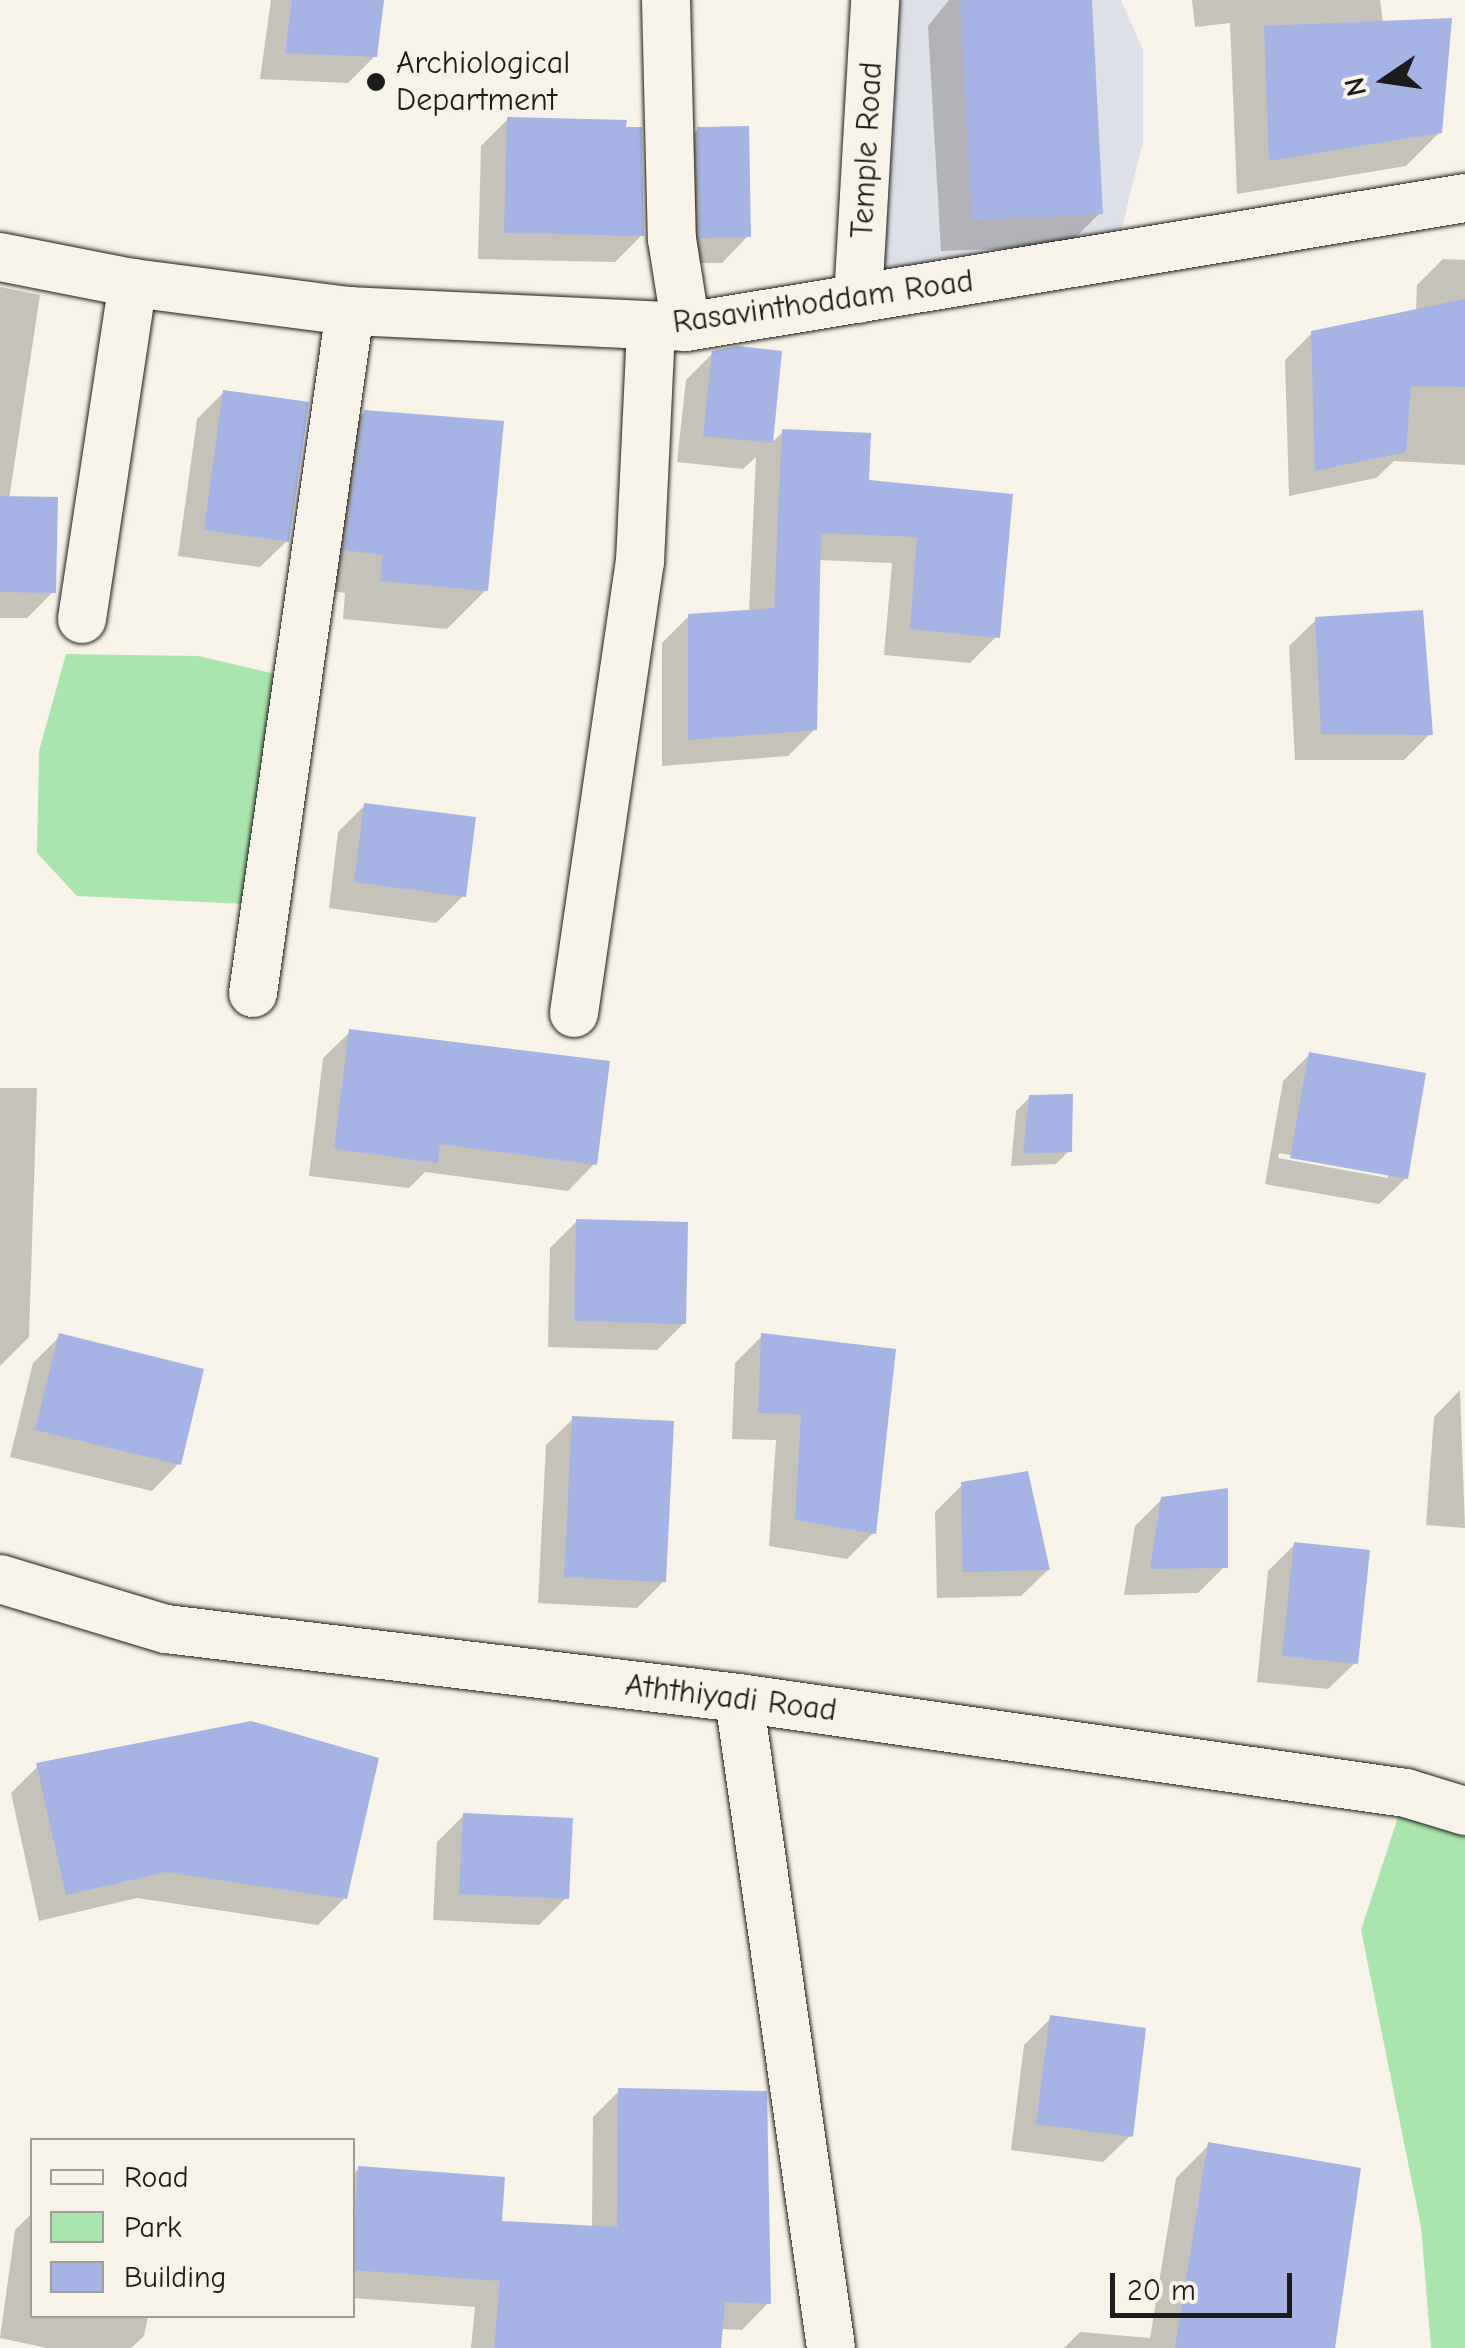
<!DOCTYPE html>
<style>
body{margin:0}
#map{position:relative;width:1465px;height:2348px;overflow:hidden;background:#f7f3e8;font-family:"Comic Neue",sans-serif}
div>[style]{position:absolute}
.built>*{inset:0;background:#dee0e7}
.green>*{inset:0;background:#a9e6ad}
.shadow>*{inset:0;background:#0003}
.building>*{inset:0;background:#a5b4e4}
.roads{filter:drop-shadow(0 0 2px #1c1c1c) drop-shadow(0 0 2px #1c1c1c)}
.minor>*{height:48px;margin:-24px;padding:0 24px;transform-origin:24px;border-radius:24px;background:#f7f3e8}
.dots>*{width:28px;height:28px;translate:-50% -50%;box-sizing:border-box;border:5px solid #f7f3e8;border-radius:50%}
span{translate:-50% -50%;white-space:nowrap;text-align:center;line-height:1.15;-webkit-text-stroke:10px #f7f3e8;paint-order:stroke}
.poi-label{font-size:32px;color:#1c1c1c}
.left{translate:0 -50%;text-align:left}
.street-label{font-size:32px;color:#1c1c1c}
.legend{position:absolute;left:30px;top:2138px;width:325px;height:180px;box-sizing:border-box;background:#f7f3e8;border:2px solid #9f9d96;margin:0;padding:12px 18px;list-style:none;font-size:30px;color:#1c1c1c}
.legend li{display:flex;align-items:center;gap:20px;height:50px}
.legend b{width:50px;border:2px solid #9f9d96}
.north{position:absolute;left:1335px;top:30px;width:100px;height:100px;-webkit-text-stroke:8px #f7f3e8;paint-order:stroke;rotate:257deg;font-size:28px;font-weight:700;line-height:40px;text-align:center;color:#1c1c1c}
.north::after{content:'';display:block;margin:auto;width:35px;height:45px;background:#1c1c1c;clip-path:polygon(50% 0,100% 100%,50% 72%,0 100%)}
.scale{position:absolute;left:1110px;top:2273px;width:182px;height:45px;box-sizing:border-box;border:5px solid #1c1c1c;border-top:0;padding-left:12px;font-size:30px;line-height:35px;white-space:nowrap;color:#1c1c1c;-webkit-text-stroke:8px #f7f3e8;paint-order:stroke}
</style>
<div id="map">
<div class="built">
<i style="clip-path:polygon(875px 0,1121px 0,1143px 50px,1143px 141px,1115px 257px,858px 299px)"></i>
</div>
<div class="green">
<i style="clip-path:polygon(66px 654px,198px 656px,293px 678px,264px 905px,77px 896px,37px 853px,39px 751px)"></i>
<i style="clip-path:polygon(1406px 1793px,1465px 1811px,1465px 2348px,1431px 2348px,1421px 2227px,1361px 1930px)"></i>
</div>
<div class="shadow">
<i style="clip-path:polygon(271px 0,382px 0,375px 56px,348px 83px,260px 79px)"></i>
<i style="clip-path:polygon(949px 0,1089px 0,1100px 213px,1067px 246px,941px 251px,928px 26px)"></i>
<i style="clip-path:polygon(1192px 0,1380px 0,1383px 23px,1440px 132px,1406px 166px,1237px 194px,1230px 23px,1195px 27px)"></i>
<i style="clip-path:polygon(508px 119px,624px 130px,642px 235px,615px 262px,478px 259px,481px 146px)"></i>
<i style="clip-path:polygon(698px 129px,748px 236px,722px 263px,674px 263px,671px 156px)"></i>
<i style="clip-path:polygon(1443px 259px,1465px 260px,1465px 465px,1394px 461px,1376px 478px,1289px 496px,1285px 360px,1312px 333px,1416px 312px,1417px 285px)"></i>
<i style="clip-path:polygon(0 287px,40px 295px,9px 499px,53px 592px,27px 618px,0 618px)"></i>
<i style="clip-path:polygon(713px 353px,780px 353px,770px 444px,783px 432px,866px 482px,1010px 496px,997px 636px,970px 663px,884px 655px,892px 563px,818px 560px,815px 729px,788px 756px,662px 766px,662px 643px,689px 616px,749px 612px,756px 457px,743px 469px,677px 462px,686px 380px)"></i>
<i style="clip-path:polygon(224px 392px,287px 541px,260px 567px,178px 556px,197px 419px)"></i>
<i style="clip-path:polygon(365px 412px,486px 590px,447px 629px,343px 619px,345px 593px,307px 587px,326px 451px)"></i>
<i style="clip-path:polygon(1316px 620px,1430px 734px,1404px 760px,1295px 760px,1289px 646px)"></i>
<i style="clip-path:polygon(365px 805px,463px 896px,436px 923px,329px 908px,338px 832px)"></i>
<i style="clip-path:polygon(350px 1032px,594px 1164px,568px 1191px,425px 1172px,409px 1188px,309px 1176px,323px 1058px)"></i>
<i style="clip-path:polygon(evenodd,1310px 1054px,1406px 1178px,1379px 1204px,1265px 1184px,1283px 1081px,1310px 1054px,1279px 1153px,1388px 1173px,1388px 1178px,1278px 1158px,1279px 1153px)"></i>
<i style="clip-path:polygon(0 1088px,37px 1088px,29px 1337px,0 1366px)"></i>
<i style="clip-path:polygon(1030px 1097px,1069px 1151px,1056px 1164px,1011px 1166px,1016px 1111px)"></i>
<i style="clip-path:polygon(577px 1221px,684px 1323px,657px 1350px,548px 1347px,550px 1248px)"></i>
<i style="clip-path:polygon(60px 1336px,178px 1464px,152px 1491px,10px 1457px,33px 1363px)"></i>
<i style="clip-path:polygon(762px 1336px,874px 1532px,847px 1559px,769px 1546px,776px 1440px,732px 1439px,735px 1363px)"></i>
<i style="clip-path:polygon(1460px 1390px,1465px 1528px,1426px 1525px,1434px 1417px)"></i>
<i style="clip-path:polygon(573px 1419px,664px 1581px,637px 1608px,538px 1603px,546px 1445px)"></i>
<i style="clip-path:polygon(962px 1485px,1048px 1570px,1021px 1596px,937px 1598px,935px 1512px)"></i>
<i style="clip-path:polygon(1162px 1499px,1225px 1566px,1198px 1593px,1124px 1595px,1135px 1526px)"></i>
<i style="clip-path:polygon(1295px 1544px,1355px 1663px,1328px 1689px,1257px 1682px,1268px 1571px)"></i>
<i style="clip-path:polygon(38px 1766px,345px 1898px,318px 1925px,137px 1898px,39px 1921px,11px 1793px)"></i>
<i style="clip-path:polygon(464px 1815px,566px 1898px,539px 1925px,433px 1920px,437px 1842px)"></i>
<i style="clip-path:polygon(1051px 2018px,1130px 2136px,1103px 2162px,1011px 2150px,1024px 2045px)"></i>
<i style="clip-path:polygon(619px 2091px,768px 2303px,742px 2330px,720px 2329px,718px 2348px,471px 2348px,475px 2307px,352px 2298px,352px 2175px,359px 2168px,500px 2224px,592px 2228px,593px 2117px)"></i>
<i style="clip-path:polygon(1209px 2145px,1333px 2348px,1064px 2348px,1080px 2332px,1150px 2338px,1176px 2178px)"></i>
<i style="clip-path:polygon(32px 2213px,32px 2316px,148px 2316px,144px 2336px,131px 2348px,47px 2348px,0 2338px,15px 2230px)"></i>
</div>
<div class="building">
<i style="clip-path:polygon(292px 0,384px 0,377px 57px,285px 53px)"></i>
<i style="clip-path:polygon(960px 0,1092px 0,1103px 214px,972px 220px)"></i>
<i style="clip-path:polygon(1452px 18px,1442px 133px,1269px 161px,1264px 26px)"></i>
<i style="clip-path:polygon(507px 117px,627px 120px,626px 127px,642px 127px,644px 236px,504px 233px)"></i>
<i style="clip-path:polygon(749px 126px,751px 237px,700px 238px,697px 127px)"></i>
<i style="clip-path:polygon(1465px 299px,1465px 387px,1411px 386px,1406px 452px,1315px 471px,1311px 331px)"></i>
<i style="clip-path:polygon(738px 346px,782px 351px,773px 443px,703px 436px,712px 351px)"></i>
<i style="clip-path:polygon(223px 390px,309px 402px,289px 542px,204px 530px)"></i>
<i style="clip-path:polygon(364px 410px,504px 421px,488px 591px,380px 581px,383px 555px,344px 550px)"></i>
<i style="clip-path:polygon(782px 429px,871px 433px,869px 480px,1013px 494px,1000px 638px,910px 629px,917px 537px,821px 533px,817px 730px,688px 740px,688px 614px,774px 608px)"></i>
<i style="clip-path:polygon(0 496px,58px 497px,56px 593px,0 592px)"></i>
<i style="clip-path:polygon(1423px 610px,1433px 735px,1321px 734px,1315px 617px)"></i>
<i style="clip-path:polygon(364px 803px,476px 817px,466px 897px,354px 882px)"></i>
<i style="clip-path:polygon(349px 1029px,610px 1061px,597px 1165px,440px 1144px,438px 1163px,334px 1149px)"></i>
<i style="clip-path:polygon(1309px 1052px,1426px 1073px,1408px 1179px,1290px 1158px)"></i>
<i style="clip-path:polygon(1073px 1094px,1072px 1152px,1023px 1154px,1029px 1095px)"></i>
<i style="clip-path:polygon(576px 1219px,688px 1222px,686px 1324px,574px 1321px)"></i>
<i style="clip-path:polygon(59px 1333px,204px 1369px,181px 1465px,35px 1430px)"></i>
<i style="clip-path:polygon(761px 1333px,896px 1349px,876px 1534px,795px 1520px,801px 1414px,758px 1413px)"></i>
<i style="clip-path:polygon(572px 1416px,674px 1421px,666px 1582px,564px 1577px)"></i>
<i style="clip-path:polygon(1028px 1471px,1050px 1570px,963px 1572px,961px 1482px)"></i>
<i style="clip-path:polygon(1228px 1488px,1228px 1568px,1150px 1569px,1161px 1497px)"></i>
<i style="clip-path:polygon(1294px 1542px,1370px 1550px,1358px 1664px,1282px 1656px)"></i>
<i style="clip-path:polygon(251px 1721px,379px 1758px,347px 1899px,166px 1872px,66px 1895px,36px 1763px)"></i>
<i style="clip-path:polygon(463px 1813px,573px 1818px,569px 1899px,459px 1894px)"></i>
<i style="clip-path:polygon(1050px 2015px,1146px 2028px,1133px 2137px,1036px 2124px)"></i>
<i style="clip-path:polygon(618px 2088px,767px 2091px,771px 2304px,725px 2302px,721px 2348px,494px 2348px,500px 2281px,352px 2270px,358px 2166px,505px 2177px,502px 2221px,617px 2227px)"></i>
<i style="clip-path:polygon(1208px 2142px,1361px 2168px,1335px 2348px,1175px 2348px)"></i>
</div>
<div class="roads">
<div class="minor">
<i style="left:666px;top:0;width:239px;rotate:88.6deg"></i>
<i style="left:672px;top:239px;width:89px;rotate:81deg"></i>
<i style="left:0;top:257px;width:136px;rotate:11.1deg"></i>
<i style="left:133px;top:283px;width:219px;rotate:7.4deg"></i>
<i style="left:350px;top:311px;width:336px;rotate:2.7deg"></i>
<i style="left:686px;top:327px;width:790px;rotate:-9.4deg"></i>
<i style="left:858px;top:299px;width:299px;rotate:-86.7deg"></i>
<i style="left:82px;top:619px;width:340px;rotate:-81.4deg"></i>
<i style="left:253px;top:993px;width:689px;rotate:-81.91deg"></i>
<i style="left:574px;top:1013px;width:456px;rotate:-81.7deg"></i>
<i style="left:640px;top:562px;width:236px;rotate:-87.3deg"></i>
<i style="left:0;top:1579px;width:173px;rotate:16.8deg"></i>
<i style="left:166px;top:1629px;width:577px;rotate:6.87deg"></i>
<i style="left:739px;top:1698px;width:674px;rotate:8.11deg"></i>
<i style="left:1406px;top:1793px;width:62px;rotate:17deg"></i>
<i style="left:739px;top:1698px;width:656px;rotate:81.94deg"></i>
</div>
</div>
<div class="dots">
<i style="left:376px;top:82px;background:#1c1c1c"></i>
</div>
<div class="poi-label">
<span class="left" style="left:396px;top:82px">Archiological<br>Department</span>
</div>
<div class="street-label">
<span style="left:867px;top:150px;rotate:-87deg">Temple Road</span>
<span style="left:823px;top:302px;rotate:-8deg">Rasavinthoddam Road</span>
<span style="left:731px;top:1698px;rotate:7deg">Aththiyadi Road</span>
</div>
<ul class="legend">
<li><b style="height:12px;background:#f7f3e8"></b>Road</li>
<li><b style="height:28px;background:#a9e6ad"></b>Park</li>
<li><b style="height:28px;background:#a5b4e4"></b>Building</li>
</ul>
<div class="north">N</div>
<div class="scale">20 m</div>
</div>
